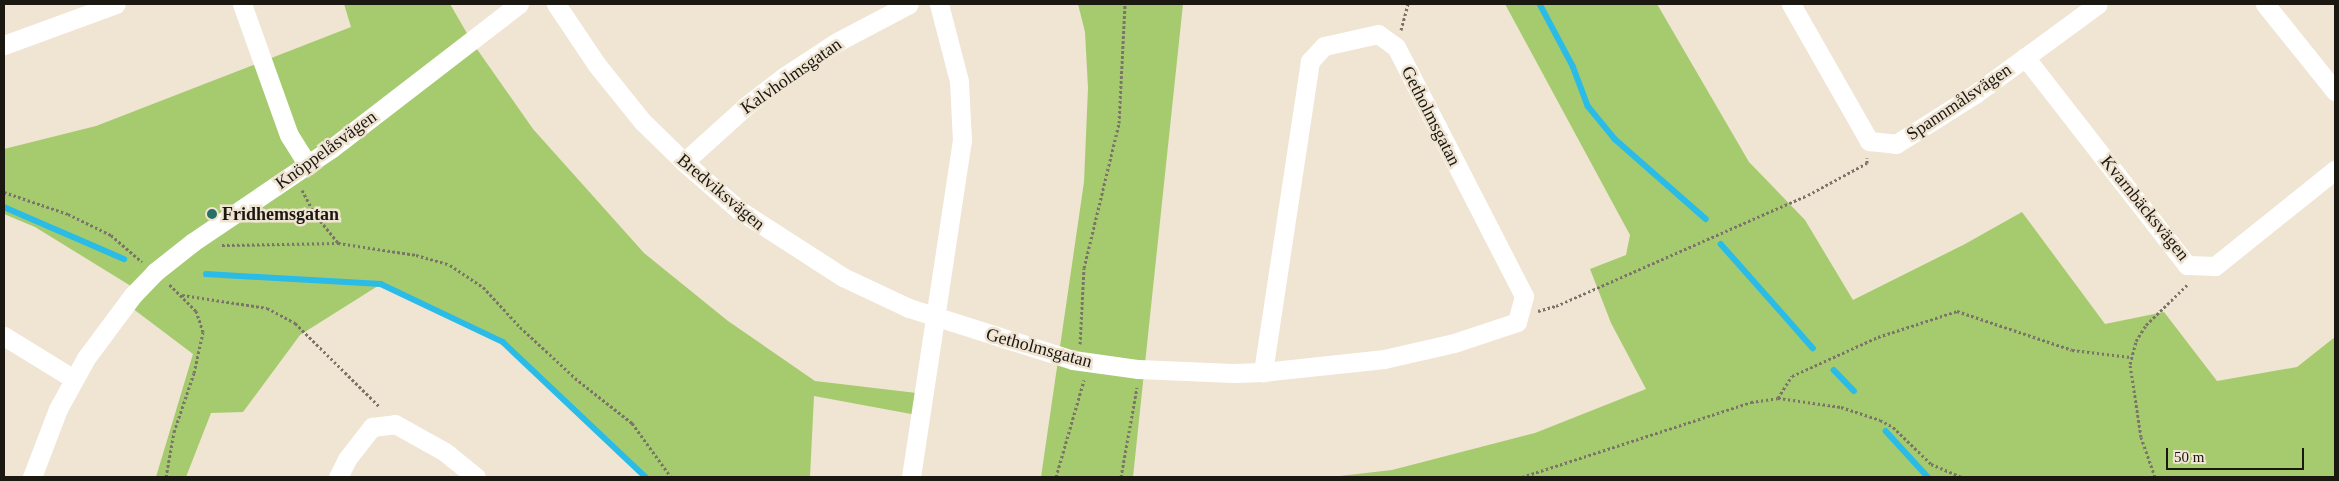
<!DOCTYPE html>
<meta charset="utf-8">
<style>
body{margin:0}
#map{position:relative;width:2339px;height:481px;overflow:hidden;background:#f0e4d3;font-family:Georgia,serif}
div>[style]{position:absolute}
.green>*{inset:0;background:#a5cb6e}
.stream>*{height:5.5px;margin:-2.75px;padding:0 2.75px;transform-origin:2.75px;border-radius:2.75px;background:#2bbbe7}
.path>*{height:3px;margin-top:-1.5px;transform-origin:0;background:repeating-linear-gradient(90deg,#7b7469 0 2.5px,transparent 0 5px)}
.minor>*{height:19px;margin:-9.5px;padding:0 9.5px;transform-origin:9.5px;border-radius:9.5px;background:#fff}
.dots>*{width:14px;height:14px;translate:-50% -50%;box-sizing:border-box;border:2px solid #f0e4d3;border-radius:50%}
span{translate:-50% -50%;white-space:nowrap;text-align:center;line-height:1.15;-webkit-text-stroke:5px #f0e4d3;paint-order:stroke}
.street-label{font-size:18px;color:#1b1711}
.poi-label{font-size:18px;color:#1b1711;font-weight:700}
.left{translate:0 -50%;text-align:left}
.frame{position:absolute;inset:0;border:5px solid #1b1711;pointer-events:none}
.scale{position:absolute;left:2166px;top:448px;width:138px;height:22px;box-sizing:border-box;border:2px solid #1b1711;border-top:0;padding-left:6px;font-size:15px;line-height:18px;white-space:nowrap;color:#1b1711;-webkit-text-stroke:4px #f0e4d3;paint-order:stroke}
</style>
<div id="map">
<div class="green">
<i style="clip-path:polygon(344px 4px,450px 4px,472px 42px,533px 129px,644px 253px,728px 321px,815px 381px,925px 394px,922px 416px,814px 396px,810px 477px,642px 477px,637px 466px,503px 342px,381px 284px,300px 335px,243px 412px,211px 413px,186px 477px,156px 477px,193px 354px,128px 305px,139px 291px,35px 227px,4px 214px,4px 149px,96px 126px,351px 27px)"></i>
<i style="clip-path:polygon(1078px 4px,1183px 4px,1133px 477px,1041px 477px,1084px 182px,1088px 88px,1085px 32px)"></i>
<i style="clip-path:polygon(1505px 4px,1657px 4px,1749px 162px,1805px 220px,1853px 300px,1965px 244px,2022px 212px,2105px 324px,2164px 312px,2217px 381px,2297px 367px,2335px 337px,2335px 477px,1331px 477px,1392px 470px,1535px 433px,1646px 389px,1611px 323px,1590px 269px,1626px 255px,1630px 235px)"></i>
</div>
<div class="stream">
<i style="left:1540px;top:4px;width:70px;rotate:62deg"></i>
<i style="left:1573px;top:66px;width:43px;rotate:69.4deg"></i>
<i style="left:1588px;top:106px;width:43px;rotate:50.7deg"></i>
<i style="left:1615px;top:139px;width:121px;rotate:41.3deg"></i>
<i style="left:4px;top:207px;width:131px;rotate:23.4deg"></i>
<i style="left:1721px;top:244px;width:139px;rotate:48.5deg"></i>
<i style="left:206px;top:274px;width:175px;rotate:3.3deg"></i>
<i style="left:381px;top:284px;width:135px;rotate:25.4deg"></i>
<i style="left:503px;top:342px;width:197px;rotate:43.4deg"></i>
<i style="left:1834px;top:370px;width:29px;rotate:46deg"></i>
<i style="left:1886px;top:431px;width:62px;rotate:47.6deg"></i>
</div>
<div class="path">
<i style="left:1401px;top:30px;width:27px;rotate:-75deg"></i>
<i style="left:302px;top:190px;width:26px;rotate:62deg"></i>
<i style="left:314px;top:213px;width:38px;rotate:51deg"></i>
<i style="left:4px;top:192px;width:68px;rotate:19deg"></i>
<i style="left:68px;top:214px;width:48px;rotate:26deg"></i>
<i style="left:111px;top:235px;width:41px;rotate:41.1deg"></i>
<i style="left:222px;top:245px;width:116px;rotate:-1deg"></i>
<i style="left:338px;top:243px;width:79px;rotate:8.7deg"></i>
<i style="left:416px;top:255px;width:35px;rotate:16deg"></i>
<i style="left:450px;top:265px;width:40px;rotate:34deg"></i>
<i style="left:483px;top:287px;width:54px;rotate:47.2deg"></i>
<i style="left:520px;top:327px;width:75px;rotate:42.8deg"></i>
<i style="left:575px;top:378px;width:73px;rotate:38.3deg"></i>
<i style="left:632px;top:423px;width:67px;rotate:54.2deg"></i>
<i style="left:182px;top:295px;width:86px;rotate:8.7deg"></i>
<i style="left:267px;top:308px;width:32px;rotate:28deg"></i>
<i style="left:295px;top:323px;width:120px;rotate:44.7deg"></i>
<i style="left:1538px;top:311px;width:19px;rotate:-16deg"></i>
<i style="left:1556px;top:306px;width:275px;rotate:-23.8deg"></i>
<i style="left:1808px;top:195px;width:67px;rotate:-28.5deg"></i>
<i style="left:1867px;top:163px;width:5px;rotate:-90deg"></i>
<i style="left:1080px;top:344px;width:76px;rotate:-87deg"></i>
<i style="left:1084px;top:268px;width:149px;rotate:-76.4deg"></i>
<i style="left:1119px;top:123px;width:119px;rotate:-87.1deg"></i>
<i style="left:1778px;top:398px;width:26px;rotate:-58deg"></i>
<i style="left:1792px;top:376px;width:94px;rotate:-24.4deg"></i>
<i style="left:1878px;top:337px;width:83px;rotate:-18.2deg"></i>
<i style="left:1957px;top:311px;width:121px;rotate:18.7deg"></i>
<i style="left:2072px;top:350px;width:59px;rotate:6.8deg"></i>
<i style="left:166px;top:477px;width:46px;rotate:-79.9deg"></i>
<i style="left:174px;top:432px;width:62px;rotate:-71.3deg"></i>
<i style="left:194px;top:373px;width:42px;rotate:-77.6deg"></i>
<i style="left:203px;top:332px;width:22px;rotate:-108deg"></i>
<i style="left:196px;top:311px;width:40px;rotate:-135deg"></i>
<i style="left:1056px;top:477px;width:101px;rotate:-73.9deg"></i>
<i style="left:1121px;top:477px;width:91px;rotate:-79.9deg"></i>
<i style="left:1522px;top:477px;width:241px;rotate:-18.1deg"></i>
<i style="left:1751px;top:402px;width:27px;rotate:-8deg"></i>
<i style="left:1778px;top:398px;width:64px;rotate:8.1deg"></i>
<i style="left:1841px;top:407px;width:41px;rotate:18.4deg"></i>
<i style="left:1880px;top:420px;width:15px;rotate:28deg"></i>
<i style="left:1893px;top:427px;width:53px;rotate:44.2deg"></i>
<i style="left:1931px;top:464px;width:33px;rotate:23deg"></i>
<i style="left:2155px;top:477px;width:42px;rotate:-109.3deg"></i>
<i style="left:2141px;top:437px;width:74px;rotate:-98.6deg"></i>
<i style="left:2130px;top:364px;width:24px;rotate:-75deg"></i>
<i style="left:2136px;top:341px;width:19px;rotate:-58deg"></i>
<i style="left:2146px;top:325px;width:59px;rotate:-44.3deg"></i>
</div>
<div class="minor">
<i style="left:242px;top:4px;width:139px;rotate:70.3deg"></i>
<i style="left:289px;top:135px;width:36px;rotate:58deg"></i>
<i style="left:556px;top:4px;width:73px;rotate:56.1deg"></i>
<i style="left:597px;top:65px;width:72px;rotate:51.2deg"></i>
<i style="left:642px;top:121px;width:59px;rotate:44.3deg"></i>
<i style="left:684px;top:162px;width:73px;rotate:41.1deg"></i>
<i style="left:739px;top:210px;width:124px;rotate:32.8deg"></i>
<i style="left:843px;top:277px;width:73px;rotate:25.2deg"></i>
<i style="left:909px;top:308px;width:172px;rotate:17.6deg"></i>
<i style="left:1073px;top:360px;width:66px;rotate:7.9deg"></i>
<i style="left:1138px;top:369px;width:95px;rotate:2.4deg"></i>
<i style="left:1233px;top:373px;width:30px;rotate:-2deg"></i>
<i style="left:1263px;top:372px;width:122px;rotate:-6.1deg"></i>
<i style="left:1384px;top:359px;width:72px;rotate:-12.9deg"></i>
<i style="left:1454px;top:343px;width:66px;rotate:-18.4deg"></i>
<i style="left:1517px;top:322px;width:27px;rotate:-75deg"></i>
<i style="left:1524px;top:296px;width:280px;rotate:-117.2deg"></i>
<i style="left:1396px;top:47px;width:22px;rotate:-144deg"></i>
<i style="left:1378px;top:34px;width:55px;rotate:167.5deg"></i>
<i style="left:1324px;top:46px;width:21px;rotate:133deg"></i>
<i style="left:1310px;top:61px;width:315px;rotate:98.6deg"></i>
<i style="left:1791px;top:4px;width:158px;rotate:60.3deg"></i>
<i style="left:1869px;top:141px;width:27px;rotate:6deg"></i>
<i style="left:1896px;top:144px;width:93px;rotate:-32.3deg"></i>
<i style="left:1975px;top:94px;width:152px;rotate:-36.2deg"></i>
<i style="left:2265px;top:4px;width:112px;rotate:51.2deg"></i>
<i style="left:4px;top:45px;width:119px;rotate:-20.1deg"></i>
<i style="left:2025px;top:57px;width:264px;rotate:52.1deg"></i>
<i style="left:2187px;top:265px;width:28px;rotate:2deg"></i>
<i style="left:2215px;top:266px;width:154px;rotate:-38.7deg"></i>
<i style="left:684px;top:162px;width:84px;rotate:-42.1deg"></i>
<i style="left:746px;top:106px;width:49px;rotate:-37.6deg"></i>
<i style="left:785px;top:76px;width:62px;rotate:-33.2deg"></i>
<i style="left:837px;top:42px;width:81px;rotate:-27.8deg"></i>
<i style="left:4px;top:336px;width:82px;rotate:31.6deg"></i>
<i style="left:32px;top:477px;width:73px;rotate:-69.1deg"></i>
<i style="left:58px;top:409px;width:58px;rotate:-61.2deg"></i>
<i style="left:86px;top:358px;width:79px;rotate:-53.3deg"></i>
<i style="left:133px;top:295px;width:32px;rotate:-46deg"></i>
<i style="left:155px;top:272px;width:48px;rotate:-38.3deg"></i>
<i style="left:193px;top:242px;width:168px;rotate:-34.1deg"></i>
<i style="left:332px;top:148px;width:236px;rotate:-37.6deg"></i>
<i style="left:338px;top:477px;width:20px;rotate:-63deg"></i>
<i style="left:347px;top:459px;width:41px;rotate:-52deg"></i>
<i style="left:372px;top:427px;width:23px;rotate:-7deg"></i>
<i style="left:395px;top:424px;width:57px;rotate:29.2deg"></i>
<i style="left:445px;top:452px;width:40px;rotate:39deg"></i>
<i style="left:911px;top:477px;width:340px;rotate:-81.4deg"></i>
<i style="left:962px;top:141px;width:60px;rotate:-92.9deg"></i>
<i style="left:959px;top:81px;width:80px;rotate:-104.6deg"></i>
</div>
<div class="dots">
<i style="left:212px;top:214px;background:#287068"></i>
</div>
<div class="street-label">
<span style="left:791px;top:76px;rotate:-35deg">Kalvholmsgatan</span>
<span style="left:1959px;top:102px;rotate:-34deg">Spannmålsvägen</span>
<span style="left:1431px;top:116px;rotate:63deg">Getholmsgatan</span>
<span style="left:326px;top:150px;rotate:-36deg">Knöppelåsvägen</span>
<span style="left:721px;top:192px;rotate:40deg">Bredviksvägen</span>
<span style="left:2145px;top:208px;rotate:51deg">Kvarnbäcksvägen</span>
<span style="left:1039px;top:348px;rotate:15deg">Getholmsgatan</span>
</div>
<div class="poi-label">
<span class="left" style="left:222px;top:214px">Fridhemsgatan</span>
</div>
<div class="frame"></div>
<div class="scale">50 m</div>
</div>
